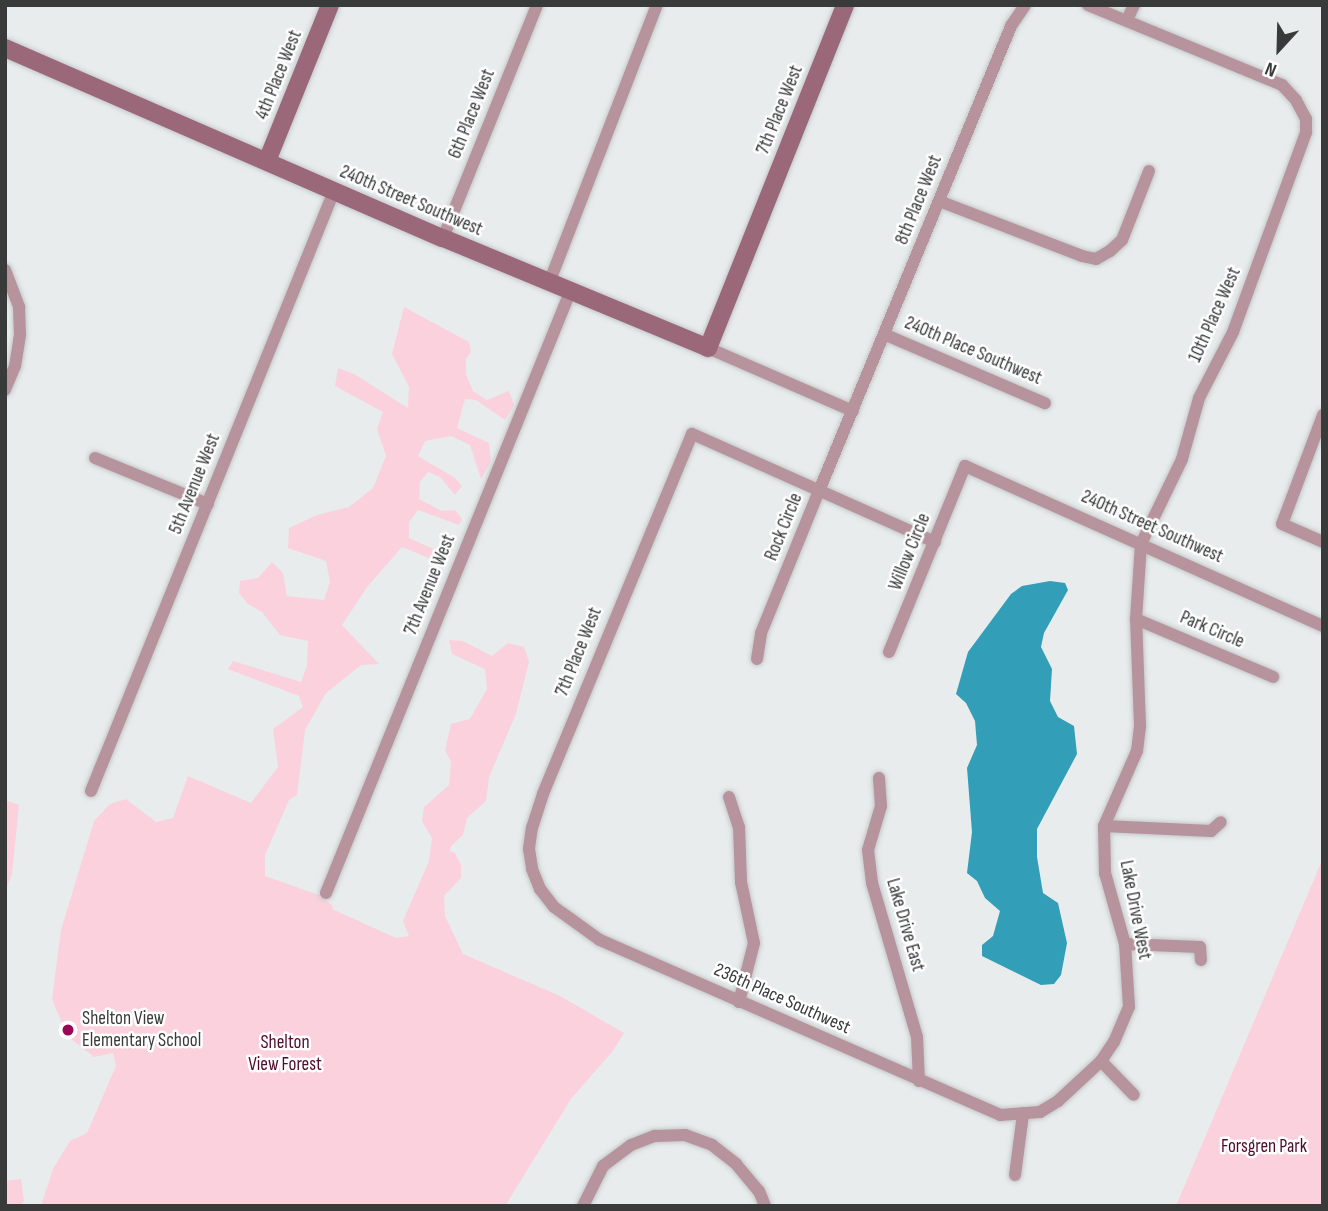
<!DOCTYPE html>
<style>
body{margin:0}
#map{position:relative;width:1328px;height:1211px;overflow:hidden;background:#e8eced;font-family:"Sofia Sans Condensed",sans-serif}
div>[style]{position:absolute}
.green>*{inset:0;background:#fbd1de}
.water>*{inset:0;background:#329eb7}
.roads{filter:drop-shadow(0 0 2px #c5c8c9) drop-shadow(0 0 2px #c5c8c9)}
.street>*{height:12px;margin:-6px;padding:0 6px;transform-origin:6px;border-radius:6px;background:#b7939e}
.secondary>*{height:18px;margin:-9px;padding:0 9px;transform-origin:9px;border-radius:9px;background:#9b6879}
.dots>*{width:19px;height:19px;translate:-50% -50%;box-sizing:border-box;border:4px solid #fff;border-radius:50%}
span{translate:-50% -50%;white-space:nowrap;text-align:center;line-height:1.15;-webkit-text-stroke:5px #fff;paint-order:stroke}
.street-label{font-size:19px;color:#393a3a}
.poi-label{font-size:19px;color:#393a3a}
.left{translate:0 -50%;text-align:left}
.park-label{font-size:19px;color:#510a2c}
.frame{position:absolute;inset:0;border:7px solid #393a3a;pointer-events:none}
.north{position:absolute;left:1244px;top:14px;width:70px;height:70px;-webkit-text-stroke:5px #fff;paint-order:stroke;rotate:202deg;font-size:19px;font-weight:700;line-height:28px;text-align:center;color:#393a3a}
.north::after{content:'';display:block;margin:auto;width:24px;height:32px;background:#393a3a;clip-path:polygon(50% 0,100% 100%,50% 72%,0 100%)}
</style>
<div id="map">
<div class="green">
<i style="clip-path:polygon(404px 307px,469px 342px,471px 352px,466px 359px,466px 374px,473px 391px,487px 400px,509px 391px,514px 405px,505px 420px,476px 400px,465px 399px,457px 428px,489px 443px,491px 461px,481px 479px,470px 445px,451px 436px,425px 441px,418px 456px,455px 478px,462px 486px,455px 495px,440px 477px,428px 472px,420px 482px,419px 499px,442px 511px,455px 510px,462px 519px,459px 525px,418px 510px,409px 522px,409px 538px,440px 552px,436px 561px,402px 547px,367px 587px,342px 625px,379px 664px,361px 665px,326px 693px,305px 730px,297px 795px,289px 800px,265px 855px,265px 876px,319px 895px,333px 906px,332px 909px,396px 938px,409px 936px,403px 921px,429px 861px,432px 838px,422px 821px,424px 807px,449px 785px,451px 762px,445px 750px,451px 724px,470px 719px,487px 689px,485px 669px,452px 654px,449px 640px,463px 641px,492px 656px,508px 643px,524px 647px,529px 662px,516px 714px,489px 777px,486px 801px,467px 818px,463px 835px,451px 846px,450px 851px,455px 853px,461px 865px,461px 878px,444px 896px,445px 916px,463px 954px,560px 996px,624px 1033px,612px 1052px,571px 1099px,505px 1206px,41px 1206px,53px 1169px,70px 1141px,87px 1133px,116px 1066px,113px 1053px,94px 1057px,67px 1036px,52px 999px,61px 930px,94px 821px,110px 804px,126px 799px,156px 822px,173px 818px,188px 776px,251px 803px,278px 767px,273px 729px,303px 707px,299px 696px,228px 669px,233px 661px,301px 682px,307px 666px,308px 641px,280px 635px,262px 612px,248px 604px,239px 593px,240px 581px,258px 578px,272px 562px,283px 573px,287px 596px,324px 600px,330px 582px,326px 561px,288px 548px,289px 528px,317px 515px,349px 507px,373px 488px,386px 456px,377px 429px,383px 412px,335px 386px,338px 368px,354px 374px,408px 408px,409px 387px,392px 354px)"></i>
<i style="clip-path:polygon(5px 800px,19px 805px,12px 874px,5px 892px)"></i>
<i style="clip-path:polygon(1323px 858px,1323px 1206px,1176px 1206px)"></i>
<i style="clip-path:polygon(21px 1179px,24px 1201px,21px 1205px,5px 1206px,5px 1181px)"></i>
</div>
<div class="water">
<i style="clip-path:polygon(1050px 581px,1065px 583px,1068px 590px,1044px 633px,1041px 647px,1052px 669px,1050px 701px,1058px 717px,1074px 726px,1077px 754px,1037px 829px,1037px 857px,1043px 893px,1058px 903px,1067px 943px,1061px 975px,1054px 984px,1041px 985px,982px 956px,982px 945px,993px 936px,1000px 911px,985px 898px,977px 881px,967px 873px,972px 832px,967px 768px,977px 745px,975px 721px,966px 703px,956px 694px,968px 652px,1011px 594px,1022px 586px)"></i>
</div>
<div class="roads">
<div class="street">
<i style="left:1127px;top:20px;width:17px;rotate:-65deg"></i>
<i style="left:939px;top:201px;width:153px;rotate:21deg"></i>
<i style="left:1082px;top:256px;width:14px;rotate:12deg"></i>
<i style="left:1096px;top:259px;width:16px;rotate:-30deg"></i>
<i style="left:1110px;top:251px;width:16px;rotate:-43deg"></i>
<i style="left:1122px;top:240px;width:74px;rotate:-68.6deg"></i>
<i style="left:443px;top:238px;width:251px;rotate:-68deg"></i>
<i style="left:5px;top:270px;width:40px;rotate:69deg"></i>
<i style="left:19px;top:307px;width:28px;rotate:88deg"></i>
<i style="left:20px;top:335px;width:31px;rotate:99deg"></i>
<i style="left:15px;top:366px;width:26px;rotate:113deg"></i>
<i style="left:549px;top:283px;width:298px;rotate:-68.8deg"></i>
<i style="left:886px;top:335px;width:173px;rotate:23.2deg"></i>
<i style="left:708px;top:348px;width:158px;rotate:23.5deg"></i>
<i style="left:1323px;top:415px;width:116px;rotate:110.6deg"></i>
<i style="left:1282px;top:524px;width:45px;rotate:23.7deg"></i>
<i style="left:95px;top:458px;width:122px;rotate:22.2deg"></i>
<i style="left:935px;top:542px;width:266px;rotate:-156deg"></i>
<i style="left:692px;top:434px;width:390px;rotate:112.5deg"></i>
<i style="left:543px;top:794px;width:35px;rotate:108deg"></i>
<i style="left:532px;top:827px;width:22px;rotate:98deg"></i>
<i style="left:529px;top:849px;width:20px;rotate:81deg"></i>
<i style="left:532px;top:869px;width:22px;rotate:68deg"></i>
<i style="left:540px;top:889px;width:23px;rotate:52deg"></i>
<i style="left:554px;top:907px;width:57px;rotate:35.7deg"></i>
<i style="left:600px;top:940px;width:437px;rotate:23.6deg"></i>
<i style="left:1000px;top:1115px;width:40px;rotate:-4.3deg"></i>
<i style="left:1040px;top:1112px;width:21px;rotate:-31deg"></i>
<i style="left:1058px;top:1101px;width:59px;rotate:-42.9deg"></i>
<i style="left:1101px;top:1061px;width:23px;rotate:-56deg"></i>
<i style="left:1114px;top:1042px;width:38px;rotate:-67deg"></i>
<i style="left:1129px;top:1007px;width:63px;rotate:-93.6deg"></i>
<i style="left:1125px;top:944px;width:74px;rotate:-105.7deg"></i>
<i style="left:1105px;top:873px;width:47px;rotate:-91.2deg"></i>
<i style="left:1104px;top:826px;width:82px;rotate:-66.3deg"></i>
<i style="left:1137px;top:751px;width:25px;rotate:-83deg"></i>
<i style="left:1140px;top:726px;width:107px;rotate:-92.1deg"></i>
<i style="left:1136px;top:619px;width:75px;rotate:-86.2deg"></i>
<i style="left:1141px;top:544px;width:94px;rotate:-64.2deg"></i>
<i style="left:1182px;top:459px;width:63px;rotate:-74.4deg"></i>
<i style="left:1199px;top:398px;width:74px;rotate:-62.7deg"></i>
<i style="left:1233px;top:332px;width:213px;rotate:-69.9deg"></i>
<i style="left:1306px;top:132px;width:13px;rotate:-90deg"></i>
<i style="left:1306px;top:119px;width:21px;rotate:-118deg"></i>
<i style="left:1296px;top:100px;width:21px;rotate:-133deg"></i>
<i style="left:1282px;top:85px;width:210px;rotate:-157.6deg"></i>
<i style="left:1136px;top:619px;width:149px;rotate:22.9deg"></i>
<i style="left:889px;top:652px;width:201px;rotate:-67.8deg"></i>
<i style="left:965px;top:466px;width:392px;rotate:24.1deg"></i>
<i style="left:757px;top:659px;width:26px;rotate:-81deg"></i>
<i style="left:761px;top:633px;width:153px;rotate:-67.8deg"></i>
<i style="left:819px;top:491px;width:503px;rotate:-67.56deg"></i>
<i style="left:1011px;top:26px;width:25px;rotate:-56deg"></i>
<i style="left:879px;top:778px;width:28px;rotate:86deg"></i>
<i style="left:881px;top:806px;width:46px;rotate:106.5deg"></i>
<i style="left:868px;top:850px;width:33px;rotate:83deg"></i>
<i style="left:872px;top:883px;width:160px;rotate:73.7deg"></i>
<i style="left:917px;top:1037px;width:44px;rotate:87.4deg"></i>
<i style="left:91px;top:791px;width:647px;rotate:-67.95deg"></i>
<i style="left:729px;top:797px;width:32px;rotate:72deg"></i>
<i style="left:739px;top:827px;width:55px;rotate:87.9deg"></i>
<i style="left:741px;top:882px;width:62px;rotate:78deg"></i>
<i style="left:754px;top:943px;width:61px;rotate:104.3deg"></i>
<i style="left:1104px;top:826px;width:107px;rotate:2.7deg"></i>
<i style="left:1211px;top:831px;width:13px;rotate:-42deg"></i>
<i style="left:326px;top:893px;width:649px;rotate:-67.9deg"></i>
<i style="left:1125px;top:944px;width:75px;rotate:2.3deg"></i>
<i style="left:1200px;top:947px;width:13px;rotate:86deg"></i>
<i style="left:1101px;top:1061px;width:47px;rotate:45.9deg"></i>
<i style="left:1015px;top:1175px;width:62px;rotate:-82.5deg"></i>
<i style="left:583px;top:1206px;width:45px;rotate:-63.4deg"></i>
<i style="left:603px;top:1166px;width:35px;rotate:-37deg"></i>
<i style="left:631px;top:1145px;width:26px;rotate:-21deg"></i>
<i style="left:655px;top:1136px;width:30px;rotate:-2deg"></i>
<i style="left:685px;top:1135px;width:29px;rotate:20deg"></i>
<i style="left:712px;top:1145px;width:31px;rotate:38deg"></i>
<i style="left:736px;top:1164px;width:35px;rotate:50deg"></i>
<i style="left:759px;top:1191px;width:16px;rotate:68deg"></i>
</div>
<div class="secondary">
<i style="left:5px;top:48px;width:477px;rotate:23.5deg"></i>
<i style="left:443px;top:238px;width:287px;rotate:22.5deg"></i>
<i style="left:708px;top:348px;width:369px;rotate:-68.2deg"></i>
<i style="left:267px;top:161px;width:168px;rotate:-68deg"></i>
</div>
</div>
<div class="dots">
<i style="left:68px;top:1030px;background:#9b0756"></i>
</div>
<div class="street-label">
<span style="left:279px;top:75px;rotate:-68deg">4th Place West</span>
<span style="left:780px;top:110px;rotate:-68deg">7th Place West</span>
<span style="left:472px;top:114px;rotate:-68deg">6th Place West</span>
<span style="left:919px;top:200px;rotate:-68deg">8th Place West</span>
<span style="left:411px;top:201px;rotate:23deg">240th Street Southwest</span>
<span style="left:1215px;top:315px;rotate:-66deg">10th Place West</span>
<span style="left:973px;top:351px;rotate:23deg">240th Place Southwest</span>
<span style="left:195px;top:484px;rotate:-68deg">5th Avenue West</span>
<span style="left:784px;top:527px;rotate:-68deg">Rock Circle</span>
<span style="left:1152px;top:527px;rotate:24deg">240th Street Southwest</span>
<span style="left:910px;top:552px;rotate:-68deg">Willow Circle</span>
<span style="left:430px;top:585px;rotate:-68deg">7th Avenue West</span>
<span style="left:1212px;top:630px;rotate:23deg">Park Circle</span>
<span style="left:579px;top:652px;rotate:-68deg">7th Place West</span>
<span style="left:1135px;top:910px;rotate:79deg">Lake Drive West</span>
<span style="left:905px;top:925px;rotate:74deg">Lake Drive East</span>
<span style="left:782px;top:999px;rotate:24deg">236th Place Southwest</span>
</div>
<div class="poi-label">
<span class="left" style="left:82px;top:1030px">Shelton View<br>Elementary School</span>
</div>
<div class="park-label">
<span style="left:285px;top:1054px">Shelton<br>View Forest</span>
<span style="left:1264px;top:1147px">Forsgren Park</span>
</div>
<div class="frame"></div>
<div class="north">N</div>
</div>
